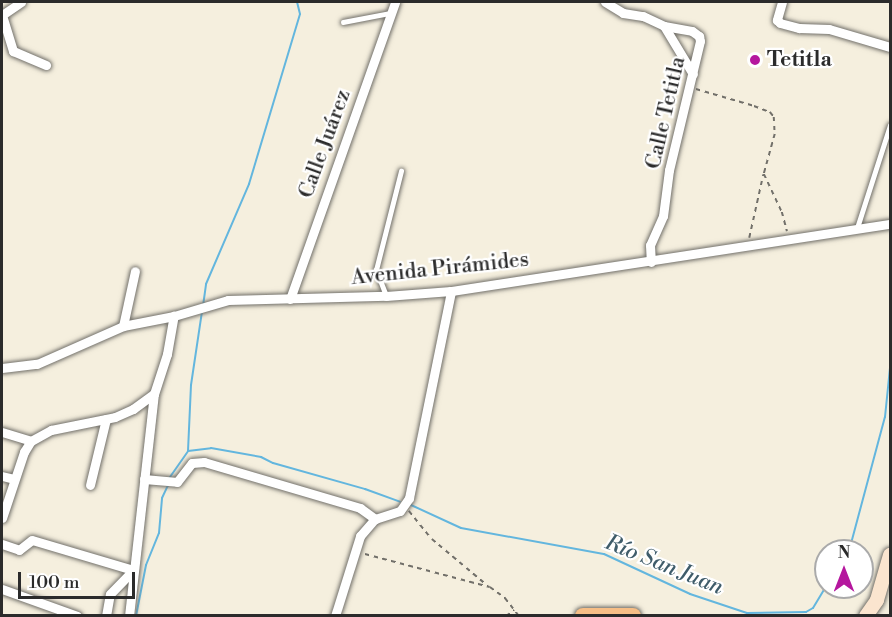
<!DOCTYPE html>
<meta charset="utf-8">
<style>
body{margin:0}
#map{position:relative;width:892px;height:617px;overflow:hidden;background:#f5efde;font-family:"Libre Bodoni",serif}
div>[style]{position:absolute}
.stream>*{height:2px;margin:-1px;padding:0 1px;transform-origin:1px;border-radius:1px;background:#63b6de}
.path>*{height:1.5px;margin-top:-0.75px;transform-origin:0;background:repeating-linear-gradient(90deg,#72706a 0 4.5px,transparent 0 9px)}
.roads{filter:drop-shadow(0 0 2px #72706a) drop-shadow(0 0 2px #72706a)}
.service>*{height:4.5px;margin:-2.25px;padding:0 2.25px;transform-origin:2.25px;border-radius:2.25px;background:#fff}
.minor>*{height:9px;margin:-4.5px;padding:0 4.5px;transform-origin:4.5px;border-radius:4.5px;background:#fff}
.secondary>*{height:14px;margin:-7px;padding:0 7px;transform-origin:7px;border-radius:7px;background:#fbe5cf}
.trunk>*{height:16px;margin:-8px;padding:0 8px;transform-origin:8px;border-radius:8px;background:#f6be86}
.dots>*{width:16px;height:16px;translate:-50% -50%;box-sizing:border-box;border:3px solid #fff;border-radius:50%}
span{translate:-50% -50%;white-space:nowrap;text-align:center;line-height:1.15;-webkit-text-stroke:4.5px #fff;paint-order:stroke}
.poi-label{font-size:21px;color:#2b2b2b;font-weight:700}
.left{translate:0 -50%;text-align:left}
.street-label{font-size:21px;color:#2b2b2b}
.water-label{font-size:22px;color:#3f5c6a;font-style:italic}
.frame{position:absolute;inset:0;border:3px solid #2b2b2b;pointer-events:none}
.north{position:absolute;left:814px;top:539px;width:60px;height:60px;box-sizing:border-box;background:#fff;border:2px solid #aaa;border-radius:50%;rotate:0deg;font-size:16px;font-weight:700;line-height:24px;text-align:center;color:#2b2b2b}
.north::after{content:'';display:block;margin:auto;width:21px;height:27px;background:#b5179e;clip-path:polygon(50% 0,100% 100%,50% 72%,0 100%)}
.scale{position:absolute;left:18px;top:572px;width:117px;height:27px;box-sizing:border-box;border:3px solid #2b2b2b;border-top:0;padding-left:8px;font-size:18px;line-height:21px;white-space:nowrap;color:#2b2b2b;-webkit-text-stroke:4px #fff;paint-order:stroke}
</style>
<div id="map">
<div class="stream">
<i style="left:203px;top:306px;width:22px;rotate:-82deg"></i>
<i style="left:206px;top:284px;width:109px;rotate:-66.7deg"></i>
<i style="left:249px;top:184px;width:177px;rotate:-73.3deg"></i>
<i style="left:300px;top:14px;width:12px;rotate:-104deg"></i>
<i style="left:188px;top:451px;width:66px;rotate:-87.4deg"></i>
<i style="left:191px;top:385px;width:75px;rotate:-81.5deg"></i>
<i style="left:170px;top:477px;width:32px;rotate:-55deg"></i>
<i style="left:188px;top:451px;width:23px;rotate:-7deg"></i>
<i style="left:211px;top:448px;width:51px;rotate:10.2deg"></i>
<i style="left:261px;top:457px;width:13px;rotate:27deg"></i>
<i style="left:273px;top:463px;width:96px;rotate:15.8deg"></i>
<i style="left:365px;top:489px;width:37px;rotate:20deg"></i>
<i style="left:411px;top:505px;width:55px;rotate:24.7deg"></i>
<i style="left:461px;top:528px;width:145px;rotate:10.3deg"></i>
<i style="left:604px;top:554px;width:95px;rotate:24.9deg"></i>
<i style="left:690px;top:594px;width:60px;rotate:18.4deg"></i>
<i style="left:747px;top:613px;width:59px;rotate:-1deg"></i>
<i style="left:806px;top:612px;width:8px;rotate:-30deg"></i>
<i style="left:813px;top:608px;width:26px;rotate:-59deg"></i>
<i style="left:849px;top:551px;width:139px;rotate:-75deg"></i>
<i style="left:885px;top:417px;width:49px;rotate:-84.2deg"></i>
<i style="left:136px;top:616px;width:52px;rotate:-78.9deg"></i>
<i style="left:146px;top:565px;width:35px;rotate:-68deg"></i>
<i style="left:159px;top:533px;width:35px;rotate:-85deg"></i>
<i style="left:162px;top:498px;width:14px;rotate:-65deg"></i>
</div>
<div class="path">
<i style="left:696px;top:89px;width:60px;rotate:16.3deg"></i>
<i style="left:754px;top:106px;width:17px;rotate:21deg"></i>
<i style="left:770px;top:112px;width:6px;rotate:51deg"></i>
<i style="left:774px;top:117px;width:17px;rotate:87deg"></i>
<i style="left:775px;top:134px;width:41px;rotate:105.4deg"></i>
<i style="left:764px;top:174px;width:42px;rotate:64.7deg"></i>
<i style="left:782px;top:212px;width:20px;rotate:75deg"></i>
<i style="left:749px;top:238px;width:65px;rotate:-77.5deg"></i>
<i style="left:409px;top:511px;width:36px;rotate:51deg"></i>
<i style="left:432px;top:539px;width:73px;rotate:40deg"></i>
<i style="left:365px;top:554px;width:129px;rotate:14.8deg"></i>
<i style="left:490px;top:587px;width:19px;rotate:36deg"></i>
<i style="left:505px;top:598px;width:23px;rotate:52deg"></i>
<i style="left:506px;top:616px;width:10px;rotate:-37deg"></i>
</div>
<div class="roads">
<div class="service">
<i style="left:343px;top:22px;width:48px;rotate:-10.8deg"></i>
<i style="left:857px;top:228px;width:108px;rotate:-72.2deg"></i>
<i style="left:386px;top:296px;width:28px;rotate:-111deg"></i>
<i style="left:376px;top:270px;width:102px;rotate:-75.8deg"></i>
</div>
<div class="minor">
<i style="left:605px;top:2px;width:21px;rotate:31deg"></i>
<i style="left:623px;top:13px;width:20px;rotate:9deg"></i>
<i style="left:643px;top:16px;width:23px;rotate:25deg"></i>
<i style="left:664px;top:26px;width:28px;rotate:10deg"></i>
<i style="left:692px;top:31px;width:9px;rotate:36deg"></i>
<i style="left:699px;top:36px;width:5px;rotate:79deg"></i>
<i style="left:700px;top:41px;width:133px;rotate:103.5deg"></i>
<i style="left:669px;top:170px;width:46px;rotate:97.4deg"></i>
<i style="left:663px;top:216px;width:32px;rotate:114deg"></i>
<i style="left:650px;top:245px;width:17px;rotate:87deg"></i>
<i style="left:782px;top:2px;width:19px;rotate:106deg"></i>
<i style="left:777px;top:20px;width:4px;rotate:45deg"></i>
<i style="left:780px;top:23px;width:20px;rotate:15deg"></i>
<i style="left:799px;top:28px;width:30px;rotate:2deg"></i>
<i style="left:829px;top:29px;width:64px;rotate:16.4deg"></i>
<i style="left:2px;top:15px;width:38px;rotate:73deg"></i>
<i style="left:13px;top:51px;width:36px;rotate:23deg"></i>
<i style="left:2px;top:15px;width:23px;rotate:-34deg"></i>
<i style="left:664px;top:26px;width:56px;rotate:58.9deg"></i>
<i style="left:290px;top:299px;width:315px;rotate:-70.5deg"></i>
<i style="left:123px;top:326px;width:56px;rotate:-77.7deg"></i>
<i style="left:2px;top:368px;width:35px;rotate:-7deg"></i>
<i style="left:37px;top:364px;width:94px;rotate:-23.8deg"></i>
<i style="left:123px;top:326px;width:52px;rotate:-11.1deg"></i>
<i style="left:174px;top:316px;width:56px;rotate:-16.5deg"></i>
<i style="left:228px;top:300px;width:158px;rotate:-1.5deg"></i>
<i style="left:386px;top:296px;width:65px;rotate:-4.4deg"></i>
<i style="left:451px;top:291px;width:444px;rotate:-8.7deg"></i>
<i style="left:2px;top:432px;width:30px;rotate:17deg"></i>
<i style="left:2px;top:476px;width:12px;rotate:14deg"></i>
<i style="left:144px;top:479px;width:33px;rotate:5deg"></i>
<i style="left:177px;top:482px;width:24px;rotate:-52deg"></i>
<i style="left:192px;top:463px;width:12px;rotate:-5deg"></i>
<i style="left:204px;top:462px;width:163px;rotate:16.4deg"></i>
<i style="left:360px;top:508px;width:19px;rotate:36deg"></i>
<i style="left:90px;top:485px;width:68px;rotate:-76.4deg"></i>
<i style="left:2px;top:518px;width:70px;rotate:-71.6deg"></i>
<i style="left:24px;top:452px;width:13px;rotate:-58deg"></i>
<i style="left:31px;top:441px;width:23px;rotate:-29deg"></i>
<i style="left:51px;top:430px;width:65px;rotate:-11.5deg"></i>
<i style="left:115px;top:417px;width:20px;rotate:-24deg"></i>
<i style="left:133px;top:409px;width:26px;rotate:-36deg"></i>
<i style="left:154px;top:394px;width:42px;rotate:-72deg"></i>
<i style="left:167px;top:354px;width:39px;rotate:-80deg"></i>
<i style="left:2px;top:544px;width:18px;rotate:19deg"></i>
<i style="left:19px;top:550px;width:16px;rotate:-38deg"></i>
<i style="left:32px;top:540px;width:105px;rotate:16.5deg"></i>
<i style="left:2px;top:589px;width:80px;rotate:19.8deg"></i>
<i style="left:106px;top:616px;width:22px;rotate:-80deg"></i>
<i style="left:110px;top:594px;width:33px;rotate:-46deg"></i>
<i style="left:129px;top:616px;width:223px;rotate:-83.6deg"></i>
<i style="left:335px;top:616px;width:84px;rotate:-72.6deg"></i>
<i style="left:360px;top:536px;width:23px;rotate:-49deg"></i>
<i style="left:375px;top:519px;width:26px;rotate:-18deg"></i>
<i style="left:400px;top:511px;width:16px;rotate:-55deg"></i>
<i style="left:409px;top:498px;width:211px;rotate:-78.5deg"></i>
</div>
<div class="secondary">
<i style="left:866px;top:616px;width:19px;rotate:-55deg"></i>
<i style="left:877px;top:600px;width:47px;rotate:-73.9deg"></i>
</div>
<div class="trunk">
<i style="left:583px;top:616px;width:50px"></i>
</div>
</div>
<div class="dots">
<i style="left:755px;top:60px;background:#b5179e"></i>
</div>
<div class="poi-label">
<span class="left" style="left:767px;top:60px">Tetitla</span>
</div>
<div class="street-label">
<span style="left:666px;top:113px;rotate:-77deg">Calle Tetitla</span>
<span style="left:325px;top:144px;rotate:-70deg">Calle Juárez</span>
<span style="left:440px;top:269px;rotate:-6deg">Avenida Pirámides</span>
</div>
<div class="water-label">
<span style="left:664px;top:565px;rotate:22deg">Río San Juan</span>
</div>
<div class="frame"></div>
<div class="north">N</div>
<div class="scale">100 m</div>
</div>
